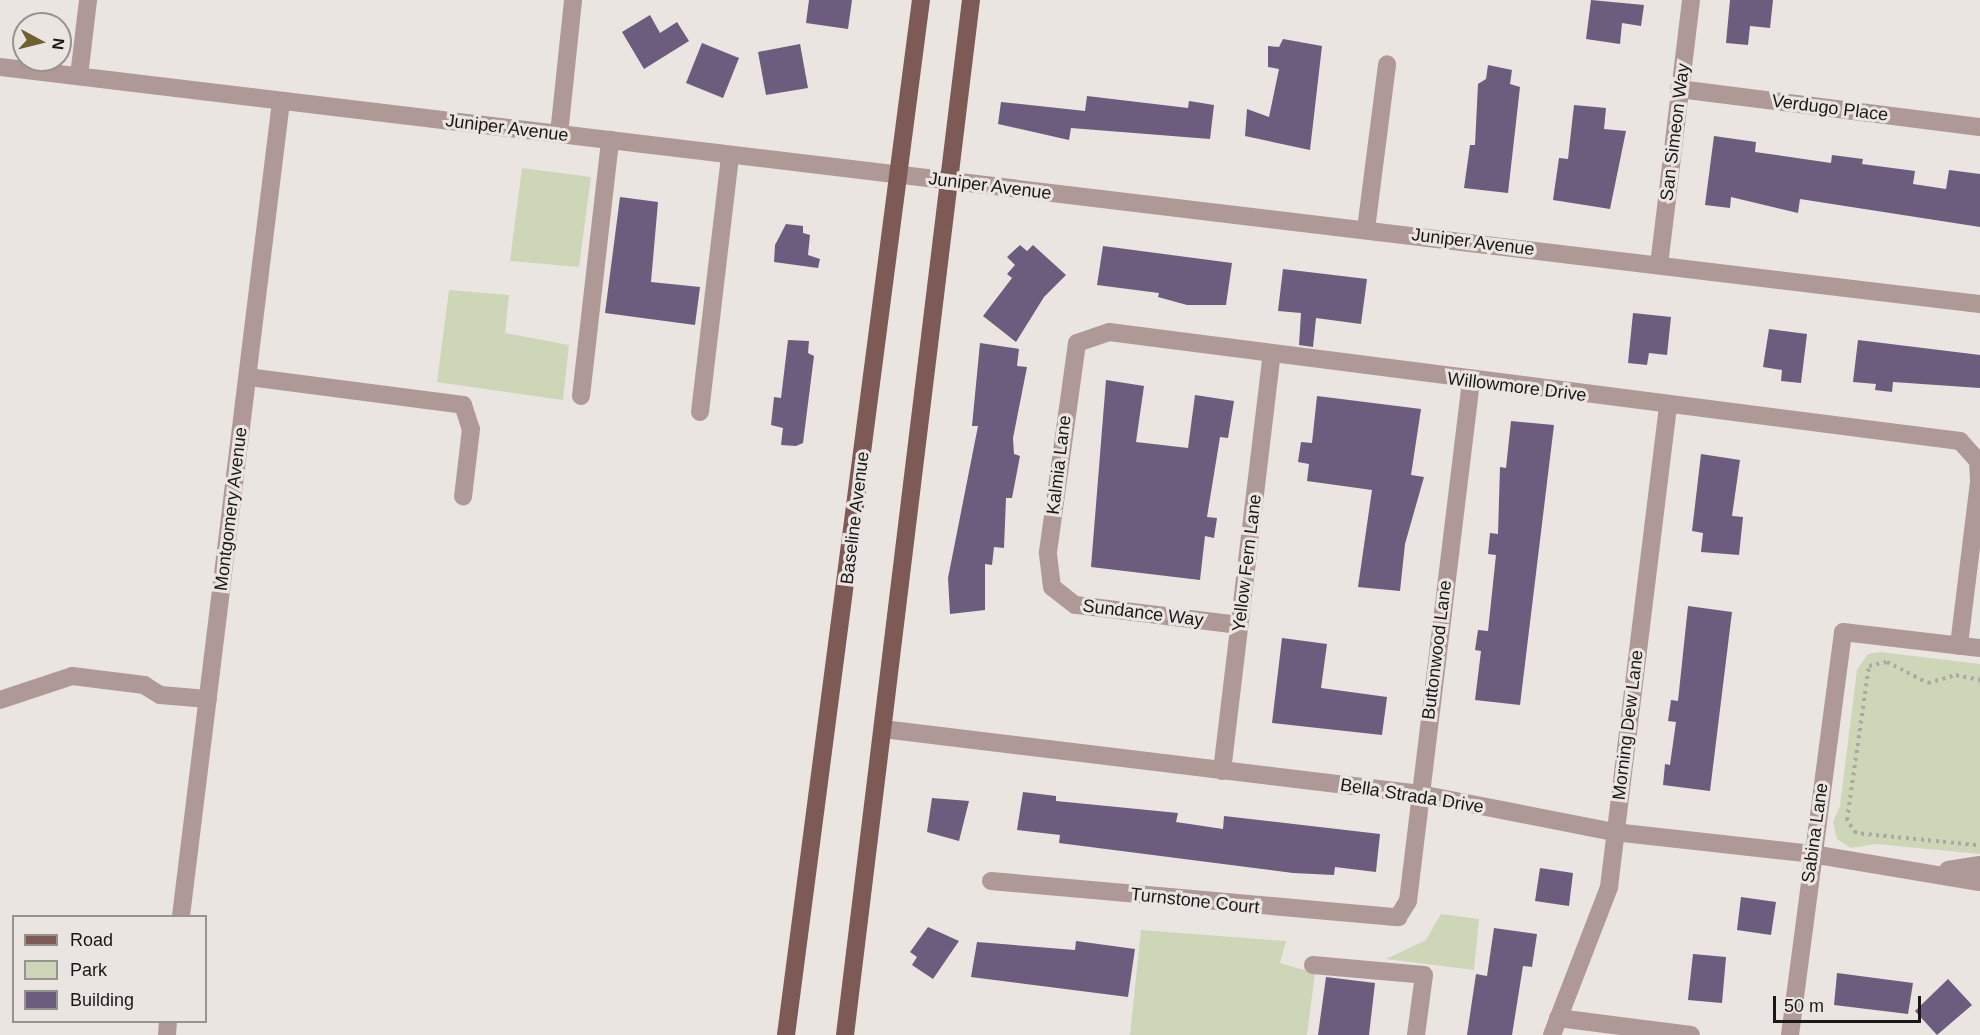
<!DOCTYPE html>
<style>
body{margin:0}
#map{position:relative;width:1980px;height:1035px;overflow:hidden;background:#eae5e0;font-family:Helvetica,sans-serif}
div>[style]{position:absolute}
.green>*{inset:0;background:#cdd7b7}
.building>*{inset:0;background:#6c5c7e}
.path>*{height:4px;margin-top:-2px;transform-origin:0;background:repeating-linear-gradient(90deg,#aba7a3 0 3px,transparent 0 7.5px)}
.minor>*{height:18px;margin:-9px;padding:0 9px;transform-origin:9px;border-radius:9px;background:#ae9996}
.major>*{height:18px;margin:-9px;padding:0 9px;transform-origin:9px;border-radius:9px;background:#7d5a55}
span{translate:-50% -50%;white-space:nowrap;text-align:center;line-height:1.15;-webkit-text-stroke:6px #eae5e0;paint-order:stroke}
.street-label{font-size:18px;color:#1b1917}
.legend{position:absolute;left:12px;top:915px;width:195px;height:108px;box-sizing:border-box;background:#eae5e0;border:2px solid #979390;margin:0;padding:8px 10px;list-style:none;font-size:18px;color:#1b1917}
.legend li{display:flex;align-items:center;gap:12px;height:30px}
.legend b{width:30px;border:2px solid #979390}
.north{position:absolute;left:12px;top:12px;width:60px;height:60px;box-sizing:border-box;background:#eae5e0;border:2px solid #979390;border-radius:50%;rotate:97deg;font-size:16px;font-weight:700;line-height:24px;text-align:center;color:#1b1917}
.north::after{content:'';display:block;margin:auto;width:21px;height:27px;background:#6d622f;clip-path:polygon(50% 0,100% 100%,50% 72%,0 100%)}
.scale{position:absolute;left:1773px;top:996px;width:148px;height:27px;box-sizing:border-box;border:3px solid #1b1917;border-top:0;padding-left:8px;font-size:18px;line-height:21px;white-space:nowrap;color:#1b1917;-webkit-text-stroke:4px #eae5e0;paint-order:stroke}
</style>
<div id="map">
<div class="green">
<i style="clip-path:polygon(522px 168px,591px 177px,579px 267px,510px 261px)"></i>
<i style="clip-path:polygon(449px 290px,509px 295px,505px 333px,569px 345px,563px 400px,437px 382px)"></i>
<i style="clip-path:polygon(1880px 652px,1980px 664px,1980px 854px,1876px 844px,1851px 848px,1837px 839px,1833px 822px,1840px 806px,1857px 670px,1868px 654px)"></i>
<i style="clip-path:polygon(1441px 914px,1479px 919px,1474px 970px,1386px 959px,1426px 940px)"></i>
<i style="clip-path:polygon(1141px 930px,1286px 941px,1280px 963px,1315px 973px,1307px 1035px,1130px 1035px)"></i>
</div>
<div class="building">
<i style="clip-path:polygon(809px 0,852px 0,848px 29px,806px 23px)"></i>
<i style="clip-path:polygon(1591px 0,1644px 5px,1641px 26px,1622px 23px,1620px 44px,1586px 39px)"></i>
<i style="clip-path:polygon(1730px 0,1773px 0,1770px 28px,1750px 26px,1748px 45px,1726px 43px)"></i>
<i style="clip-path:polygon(650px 15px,660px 33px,677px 22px,689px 41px,644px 69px,622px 32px)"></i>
<i style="clip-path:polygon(1283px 39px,1322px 46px,1310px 150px,1245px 136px,1247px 109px,1269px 117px,1279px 69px,1268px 67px,1268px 46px,1279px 47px)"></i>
<i style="clip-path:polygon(702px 43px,739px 58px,723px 98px,686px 83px)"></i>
<i style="clip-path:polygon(800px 44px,808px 88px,766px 95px,758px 52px)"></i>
<i style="clip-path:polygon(1488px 65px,1512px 70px,1510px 84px,1520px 87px,1508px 193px,1464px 188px,1470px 145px,1475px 145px,1478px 84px,1486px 79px)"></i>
<i style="clip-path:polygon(1087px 96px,1188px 108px,1189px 101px,1214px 105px,1210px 139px,1071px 128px,1069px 140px,998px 124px,1001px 102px,1085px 111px)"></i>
<i style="clip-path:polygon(1574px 105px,1606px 108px,1604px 129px,1626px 131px,1610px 209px,1553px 200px,1559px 158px,1568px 159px)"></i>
<i style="clip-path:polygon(1714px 136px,1756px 142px,1755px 152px,1831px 163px,1832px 155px,1863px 159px,1862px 164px,1915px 171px,1913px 184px,1946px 189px,1949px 170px,1980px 174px,1980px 227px,1800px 199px,1798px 213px,1731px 197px,1730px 208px,1705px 205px)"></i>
<i style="clip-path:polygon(620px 197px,658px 202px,651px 282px,700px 287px,695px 325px,605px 313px)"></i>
<i style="clip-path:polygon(786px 224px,803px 226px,803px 233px,810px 235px,808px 255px,820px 259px,818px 268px,774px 262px,775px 245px)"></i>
<i style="clip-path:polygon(1020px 245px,1027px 251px,1033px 245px,1066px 275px,1044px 297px,1016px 342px,983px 316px,1012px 278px,1007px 274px,1015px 265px,1007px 257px)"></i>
<i style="clip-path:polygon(1103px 246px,1232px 263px,1226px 305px,1187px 305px,1158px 297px,1159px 293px,1097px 285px)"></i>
<i style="clip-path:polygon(1283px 269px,1367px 279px,1361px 324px,1316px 318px,1313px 347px,1299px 345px,1301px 313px,1278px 311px)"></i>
<i style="clip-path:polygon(1633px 313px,1671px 317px,1667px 355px,1649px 353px,1647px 365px,1628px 363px)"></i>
<i style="clip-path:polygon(1769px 329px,1807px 334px,1801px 383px,1781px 381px,1782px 370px,1763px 367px)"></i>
<i style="clip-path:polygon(788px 340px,809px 341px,808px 353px,814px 356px,803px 443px,796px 446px,781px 445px,783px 428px,771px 425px,774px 397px,781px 398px)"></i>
<i style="clip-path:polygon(1858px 340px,1980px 355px,1980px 388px,1893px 382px,1892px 392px,1875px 390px,1876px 384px,1853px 382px)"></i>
<i style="clip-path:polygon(980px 343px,1019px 349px,1017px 366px,1027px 367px,1013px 438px,1014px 454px,1020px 456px,1012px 498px,1006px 498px,1004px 548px,994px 547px,992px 565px,985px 564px,985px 610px,950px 614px,948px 578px,978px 426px,972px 426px)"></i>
<i style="clip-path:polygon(1106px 380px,1144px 386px,1136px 442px,1188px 448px,1195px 395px,1234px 401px,1228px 438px,1220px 437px,1207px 517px,1217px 518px,1214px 538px,1205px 536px,1200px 580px,1091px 567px)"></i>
<i style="clip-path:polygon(1317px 396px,1421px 409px,1411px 475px,1424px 477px,1405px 544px,1400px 591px,1358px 587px,1372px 490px,1307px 481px,1309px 464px,1298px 462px,1301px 442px,1312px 443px)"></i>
<i style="clip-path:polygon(1511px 421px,1554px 425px,1520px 705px,1475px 700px,1481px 651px,1475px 650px,1478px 630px,1488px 631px,1496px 555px,1488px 554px,1490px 533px,1498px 534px,1500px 467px,1506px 468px)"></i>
<i style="clip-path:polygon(1701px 454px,1740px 460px,1732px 516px,1743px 517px,1739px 555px,1701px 552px,1703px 533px,1692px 531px)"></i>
<i style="clip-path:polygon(1688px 606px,1732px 612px,1710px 791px,1663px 785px,1665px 764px,1670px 765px,1676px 722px,1668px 721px,1671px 700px,1678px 701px)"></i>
<i style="clip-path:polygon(1282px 638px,1327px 644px,1321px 688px,1387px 697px,1382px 735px,1272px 723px)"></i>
<i style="clip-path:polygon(1023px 792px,1056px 796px,1056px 801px,1178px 813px,1176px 822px,1223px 829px,1224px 816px,1380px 834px,1376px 872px,1335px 867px,1334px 875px,1293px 873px,1059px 843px,1060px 835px,1017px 830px)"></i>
<i style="clip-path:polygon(932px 798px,969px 801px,959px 841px,927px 832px)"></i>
<i style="clip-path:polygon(1540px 868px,1573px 873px,1569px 906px,1535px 901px)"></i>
<i style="clip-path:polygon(1741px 897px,1776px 902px,1771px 935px,1737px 930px)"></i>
<i style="clip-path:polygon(928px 927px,959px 941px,933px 979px,912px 965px,917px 957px,910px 952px)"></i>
<i style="clip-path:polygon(1494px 928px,1537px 934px,1532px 967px,1523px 966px,1512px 1035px,1467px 1035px,1476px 974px,1487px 976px)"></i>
<i style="clip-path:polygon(1076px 941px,1135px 949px,1128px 997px,971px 977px,977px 942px,1075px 950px)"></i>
<i style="clip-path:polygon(1693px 954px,1726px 957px,1722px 1003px,1688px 1000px)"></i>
<i style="clip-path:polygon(1837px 973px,1913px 983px,1908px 1014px,1834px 1005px)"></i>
<i style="clip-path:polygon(1326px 977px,1375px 983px,1369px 1035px,1318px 1035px)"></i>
<i style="clip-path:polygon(1948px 979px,1972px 1005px,1937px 1035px,1915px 1011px)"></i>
</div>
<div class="path">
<i style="left:1976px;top:845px;width:121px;rotate:-174.3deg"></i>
<i style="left:1856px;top:833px;width:16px;rotate:-125deg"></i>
<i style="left:1847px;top:820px;width:156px;rotate:-81.9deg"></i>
<i style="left:1869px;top:666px;width:18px;rotate:-13deg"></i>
<i style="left:1887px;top:662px;width:46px;rotate:27.1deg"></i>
<i style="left:1928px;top:683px;width:29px;rotate:-16deg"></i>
<i style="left:1956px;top:675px;width:25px;rotate:12deg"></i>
</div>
<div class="minor">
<i style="left:0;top:67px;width:1994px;rotate:6.83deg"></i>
<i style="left:79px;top:76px;width:77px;rotate:-83.2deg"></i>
<i style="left:1679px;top:89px;width:303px;rotate:7.2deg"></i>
<i style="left:559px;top:134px;width:135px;rotate:-84deg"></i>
<i style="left:1366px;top:229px;width:166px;rotate:-82.7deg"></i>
<i style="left:1659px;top:265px;width:267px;rotate:-83.1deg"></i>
<i style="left:248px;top:377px;width:217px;rotate:7.4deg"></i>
<i style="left:463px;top:405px;width:25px;rotate:72deg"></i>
<i style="left:471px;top:429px;width:68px;rotate:96.7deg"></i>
<i style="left:581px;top:396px;width:258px;rotate:-83.5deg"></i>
<i style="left:700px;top:412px;width:259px;rotate:-83.3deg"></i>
<i style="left:1239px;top:625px;width:165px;rotate:-173deg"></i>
<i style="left:1075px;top:605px;width:29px;rotate:-142deg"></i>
<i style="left:1052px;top:587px;width:35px;rotate:-97deg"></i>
<i style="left:1048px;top:552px;width:211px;rotate:-82.1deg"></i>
<i style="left:1077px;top:343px;width:34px;rotate:-19deg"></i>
<i style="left:1109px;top:332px;width:858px;rotate:7.3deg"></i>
<i style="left:1960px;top:441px;width:27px;rotate:48deg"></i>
<i style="left:1978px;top:461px;width:21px;rotate:87deg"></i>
<i style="left:1979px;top:482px;width:165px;rotate:97deg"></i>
<i style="left:0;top:700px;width:76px;rotate:-18.4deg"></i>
<i style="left:72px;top:676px;width:73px;rotate:7.1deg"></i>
<i style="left:144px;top:685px;width:19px;rotate:32deg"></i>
<i style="left:160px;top:695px;width:48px;rotate:4.8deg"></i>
<i style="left:883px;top:729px;width:541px;rotate:6.9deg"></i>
<i style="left:1420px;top:794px;width:198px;rotate:11.1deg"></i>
<i style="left:1614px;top:832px;width:199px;rotate:6.3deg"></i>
<i style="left:1812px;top:854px;width:170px;rotate:9.5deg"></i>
<i style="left:1222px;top:771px;width:420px;rotate:-83.2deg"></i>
<i style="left:1948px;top:870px;width:32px;rotate:-9deg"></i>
<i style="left:991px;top:881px;width:409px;rotate:5.1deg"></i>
<i style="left:1398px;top:917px;width:19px;rotate:-58deg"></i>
<i style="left:1408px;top:901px;width:524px;rotate:-83.09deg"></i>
<i style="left:181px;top:916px;width:821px;rotate:-83deg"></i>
<i style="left:1313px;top:965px;width:111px;rotate:5.1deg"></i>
<i style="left:1424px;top:975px;width:61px;rotate:97.6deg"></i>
<i style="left:1558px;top:1018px;width:134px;rotate:7.3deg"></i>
<i style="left:167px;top:1035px;width:13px;rotate:-86deg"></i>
<i style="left:1552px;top:1035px;width:159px;rotate:-68.9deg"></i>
<i style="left:1609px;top:887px;width:486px;rotate:-83deg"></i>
<i style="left:1790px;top:1035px;width:406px;rotate:-82.5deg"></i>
<i style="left:1843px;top:632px;width:138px;rotate:6.7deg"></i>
</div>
<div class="major">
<i style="left:786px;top:1035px;width:1044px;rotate:-82.57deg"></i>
<i style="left:845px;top:1035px;width:1043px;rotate:-83.06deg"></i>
</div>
<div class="street-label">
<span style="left:1830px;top:108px;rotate:7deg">Verdugo Place</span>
<span style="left:507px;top:128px;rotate:7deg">Juniper Avenue</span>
<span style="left:1675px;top:132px;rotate:-83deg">San Simeon Way</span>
<span style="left:990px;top:186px;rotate:7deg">Juniper Avenue</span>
<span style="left:1473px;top:242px;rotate:7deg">Juniper Avenue</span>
<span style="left:1517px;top:387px;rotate:7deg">Willowmore Drive</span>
<span style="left:1059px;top:465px;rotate:-83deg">Kalmia Lane</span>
<span style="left:231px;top:509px;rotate:-83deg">Montgomery Avenue</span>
<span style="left:855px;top:518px;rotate:-83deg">Baseline Avenue</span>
<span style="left:1247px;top:563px;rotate:-83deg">Yellow Fern Lane</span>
<span style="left:1143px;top:613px;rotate:7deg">Sundance Way</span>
<span style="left:1437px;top:650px;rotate:-83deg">Buttonwood Lane</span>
<span style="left:1628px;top:725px;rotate:-83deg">Morning Dew Lane</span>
<span style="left:1412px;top:796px;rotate:9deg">Bella Strada Drive</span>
<span style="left:1815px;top:833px;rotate:-82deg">Sabina Lane</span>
<span style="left:1195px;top:901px;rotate:6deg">Turnstone Court</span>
</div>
<ul class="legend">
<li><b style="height:8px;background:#7d5a55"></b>Road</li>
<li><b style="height:16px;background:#cdd7b7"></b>Park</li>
<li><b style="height:16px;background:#6c5c7e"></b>Building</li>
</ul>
<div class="north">N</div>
<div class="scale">50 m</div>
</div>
